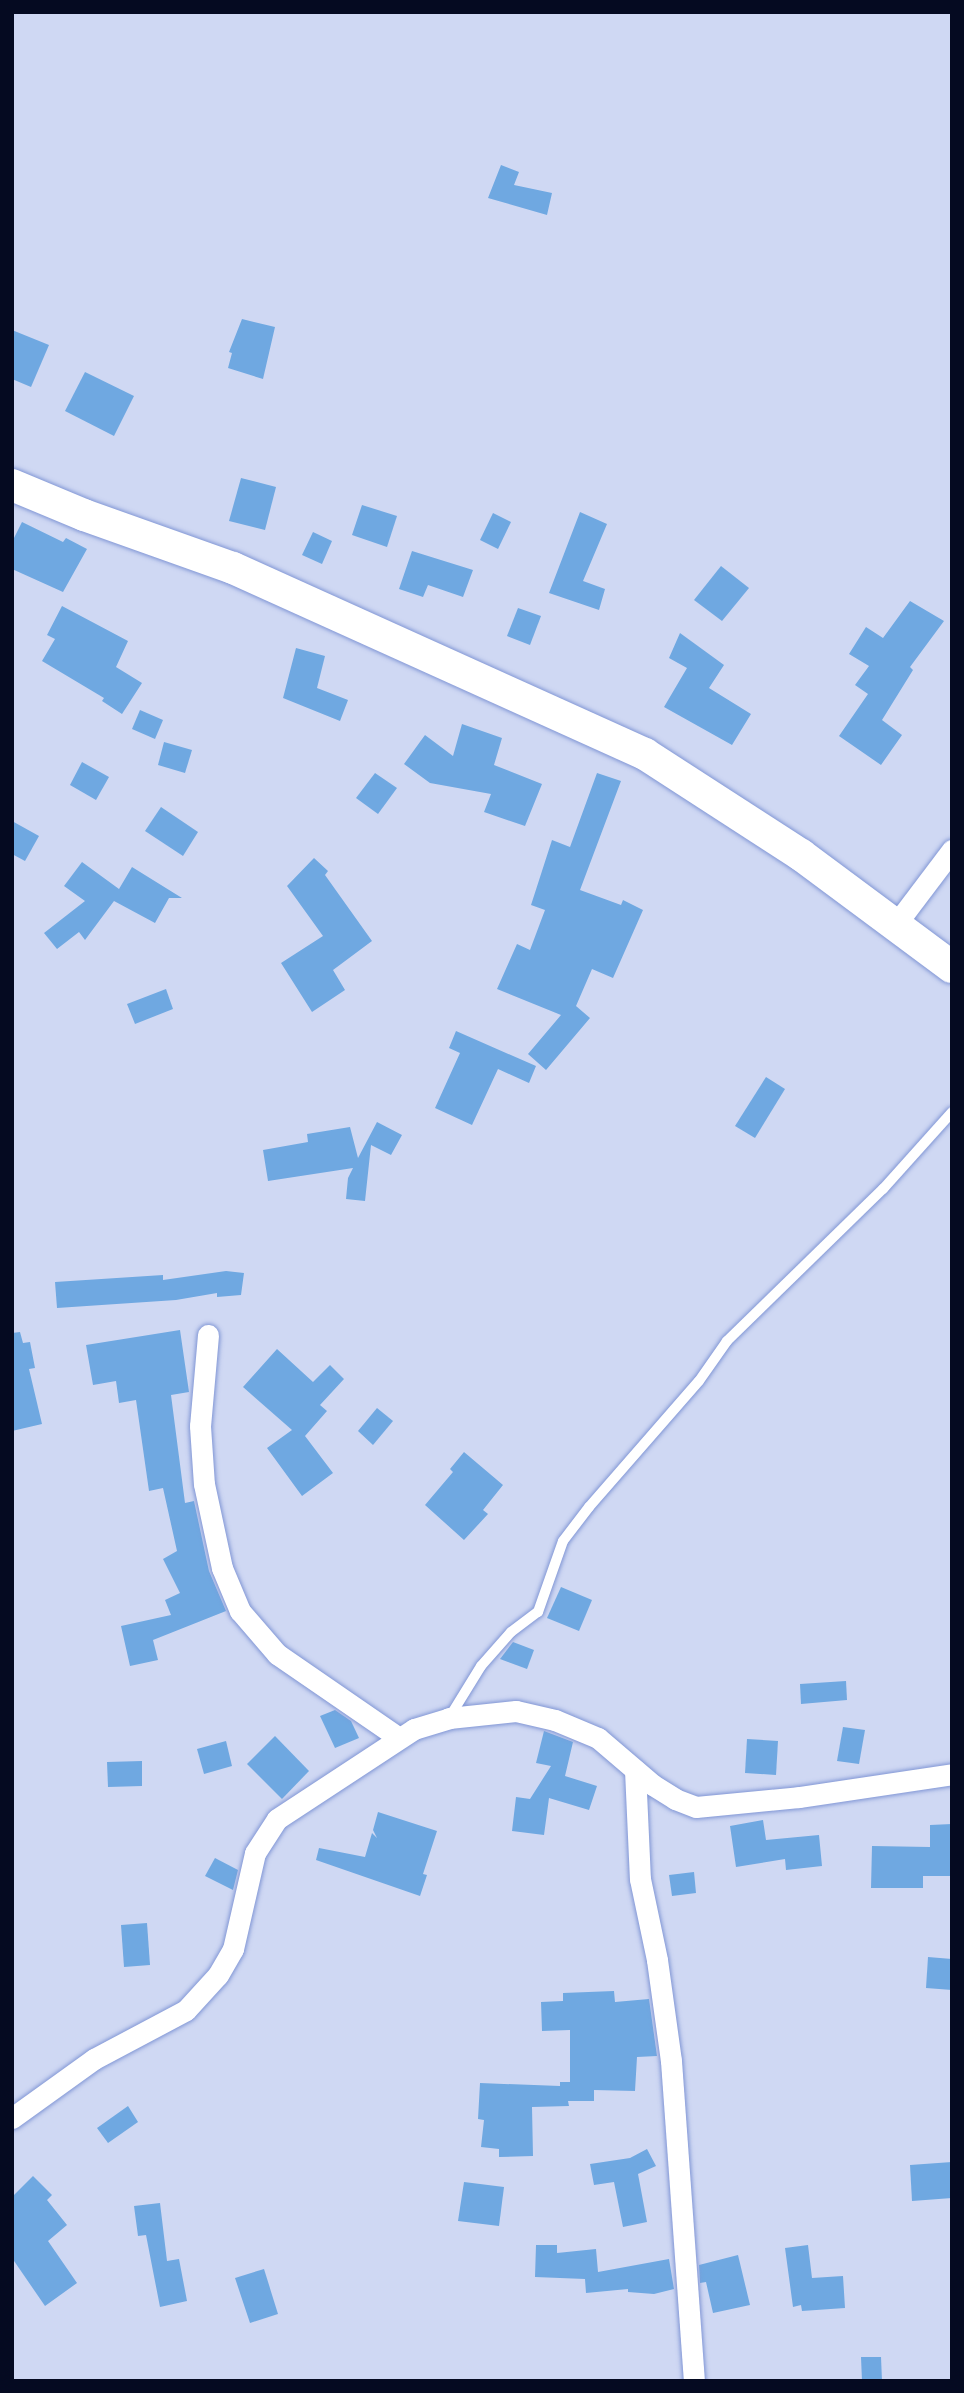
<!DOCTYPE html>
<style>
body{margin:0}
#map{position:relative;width:964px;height:2393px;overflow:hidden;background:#cfd8f3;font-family:"Exo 2",sans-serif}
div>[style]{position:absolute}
.building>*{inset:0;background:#6fa8e1}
.roads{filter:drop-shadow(0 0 2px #8196d5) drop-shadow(0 0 2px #8196d5)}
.lane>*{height:10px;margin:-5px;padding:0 5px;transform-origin:5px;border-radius:5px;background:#fff}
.street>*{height:21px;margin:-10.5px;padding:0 10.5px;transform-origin:10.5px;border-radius:10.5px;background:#fff}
.secondary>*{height:32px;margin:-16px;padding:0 16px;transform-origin:16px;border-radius:16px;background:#fff}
span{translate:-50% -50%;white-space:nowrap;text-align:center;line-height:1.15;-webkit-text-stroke:6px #e1e6f3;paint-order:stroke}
.frame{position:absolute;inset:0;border:14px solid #050a21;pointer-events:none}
</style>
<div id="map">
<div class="building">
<i style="clip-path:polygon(501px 165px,519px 172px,514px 185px,552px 193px,547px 215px,488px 198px)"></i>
<i style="clip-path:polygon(242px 319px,275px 327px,263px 379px,228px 368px,232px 353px,229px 352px)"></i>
<i style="clip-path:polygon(12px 330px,49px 345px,31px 387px,12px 379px)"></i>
<i style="clip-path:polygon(85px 372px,134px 396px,114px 436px,65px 411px)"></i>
<i style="clip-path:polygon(241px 478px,276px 487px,265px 530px,229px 521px)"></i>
<i style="clip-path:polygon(362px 505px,397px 516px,387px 547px,352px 535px)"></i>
<i style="clip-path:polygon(580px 512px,607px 524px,583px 581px,605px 589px,599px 610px,549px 593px)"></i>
<i style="clip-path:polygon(493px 513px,511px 522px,498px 549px,480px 540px)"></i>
<i style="clip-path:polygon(22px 522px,63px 542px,66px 538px,87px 549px,63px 592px,12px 569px,12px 542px)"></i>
<i style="clip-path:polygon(313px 532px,332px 541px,322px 564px,302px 555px)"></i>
<i style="clip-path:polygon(412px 551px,473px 570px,463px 597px,428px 585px,423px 597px,399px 589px)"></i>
<i style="clip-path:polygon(721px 566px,749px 588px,722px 621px,694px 600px)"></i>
<i style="clip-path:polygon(910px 601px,944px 621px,910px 667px,913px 670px,882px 720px,902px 735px,881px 765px,839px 736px,868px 694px,855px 685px,869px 666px,849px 654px,866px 627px,883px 638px)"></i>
<i style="clip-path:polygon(62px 606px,128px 641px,116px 667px,142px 683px,122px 714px,102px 701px,104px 698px,42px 661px,55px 639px,47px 635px)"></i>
<i style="clip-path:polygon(518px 608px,541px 616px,530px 645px,507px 636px)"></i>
<i style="clip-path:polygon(680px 633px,724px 665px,709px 688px,751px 714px,732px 745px,664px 707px,687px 668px,669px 658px)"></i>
<i style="clip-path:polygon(296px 648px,325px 656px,317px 688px,348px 700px,340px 721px,283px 698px)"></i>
<i style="clip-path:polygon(140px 710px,163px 720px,155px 739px,132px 729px)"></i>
<i style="clip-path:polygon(462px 724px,502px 738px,494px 765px,542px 784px,525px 826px,484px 812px,491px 794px,430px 783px,404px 764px,425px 735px,453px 756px)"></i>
<i style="clip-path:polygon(164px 742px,192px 750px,185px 773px,158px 765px)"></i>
<i style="clip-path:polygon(82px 762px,109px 777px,96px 800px,70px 785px)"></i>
<i style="clip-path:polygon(375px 773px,397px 788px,378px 814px,356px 798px)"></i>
<i style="clip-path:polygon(597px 773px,621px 781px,580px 890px,621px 905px,623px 900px,643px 910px,613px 978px,592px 969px,576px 1006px,590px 1018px,546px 1070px,528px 1054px,561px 1015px,497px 989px,517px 944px,530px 950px,545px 910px,531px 905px,552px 840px,570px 847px)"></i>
<i style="clip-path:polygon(161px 807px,198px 832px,183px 856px,145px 831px)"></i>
<i style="clip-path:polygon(12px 821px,39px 836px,25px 861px,12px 854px)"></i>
<i style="clip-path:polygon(314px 858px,328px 871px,325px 875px,372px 941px,333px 970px,345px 990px,312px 1012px,281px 963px,323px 936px,287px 886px)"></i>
<i style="clip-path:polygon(82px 862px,119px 889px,132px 867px,182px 898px,169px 898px,155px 923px,114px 901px,85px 940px,79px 932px,57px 949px,44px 933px,85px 901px,64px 886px)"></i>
<i style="clip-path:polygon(166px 989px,173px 1009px,135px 1024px,127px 1004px)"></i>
<i style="clip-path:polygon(456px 1031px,536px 1066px,529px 1083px,498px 1069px,472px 1125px,435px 1108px,460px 1053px,449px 1048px)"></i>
<i style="clip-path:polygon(766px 1077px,785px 1089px,755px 1138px,735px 1126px)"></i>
<i style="clip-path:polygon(377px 1122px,402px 1135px,391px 1155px,371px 1145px,365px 1201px,346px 1199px,348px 1178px,353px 1168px,268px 1181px,263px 1150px,308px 1142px,307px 1134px,350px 1127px,358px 1158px)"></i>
<i style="clip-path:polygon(226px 1271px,244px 1273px,241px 1295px,217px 1297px,217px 1293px,176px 1300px,57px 1308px,55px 1282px,163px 1275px,163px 1280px)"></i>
<i style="clip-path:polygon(180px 1330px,189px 1392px,171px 1395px,185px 1503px,194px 1501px,209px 1571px,226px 1611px,153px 1640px,158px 1660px,130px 1666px,121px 1626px,171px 1615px,165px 1600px,180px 1593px,163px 1559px,177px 1551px,163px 1488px,149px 1491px,136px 1400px,119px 1403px,116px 1381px,93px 1385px,86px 1345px)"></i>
<i style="clip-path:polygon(20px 1332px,23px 1343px,30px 1342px,35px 1368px,29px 1369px,42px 1424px,12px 1431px,12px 1333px)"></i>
<i style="clip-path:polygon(277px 1349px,313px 1382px,330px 1365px,344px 1379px,320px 1405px,327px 1411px,305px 1436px,333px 1473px,302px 1496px,267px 1448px,292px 1430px,243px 1387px)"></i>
<i style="clip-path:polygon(377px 1408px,393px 1421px,373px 1445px,358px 1431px)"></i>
<i style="clip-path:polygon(464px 1452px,503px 1485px,483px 1510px,488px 1514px,464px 1540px,425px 1505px,453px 1472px,450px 1469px)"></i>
<i style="clip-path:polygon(561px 1587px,592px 1600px,579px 1631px,547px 1618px)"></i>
<i style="clip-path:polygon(513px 1642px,534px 1650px,527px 1669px,500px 1659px)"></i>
<i style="clip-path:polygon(846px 1681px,847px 1700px,801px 1704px,800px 1684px)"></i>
<i style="clip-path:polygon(335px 1710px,351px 1721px,359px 1738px,335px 1748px,320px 1716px)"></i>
<i style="clip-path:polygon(843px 1727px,865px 1730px,859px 1764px,837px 1761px)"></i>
<i style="clip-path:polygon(544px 1731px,573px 1742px,565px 1776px,597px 1786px,589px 1810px,549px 1798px,544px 1835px,512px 1831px,516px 1797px,530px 1799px,551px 1766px,536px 1763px)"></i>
<i style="clip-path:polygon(275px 1736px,309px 1771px,282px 1799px,247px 1764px)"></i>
<i style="clip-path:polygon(747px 1739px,778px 1741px,776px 1775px,745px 1773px)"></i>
<i style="clip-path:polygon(226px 1741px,232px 1766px,204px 1774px,197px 1749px)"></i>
<i style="clip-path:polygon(142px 1761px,142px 1786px,108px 1787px,107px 1762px)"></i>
<i style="clip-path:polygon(378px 1812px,437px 1831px,423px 1874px,427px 1875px,420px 1896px,316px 1860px,319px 1848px,365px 1857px,372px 1833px,377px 1838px,373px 1830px)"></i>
<i style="clip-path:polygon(763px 1820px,766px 1840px,819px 1835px,822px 1866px,786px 1870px,785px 1859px,736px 1867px,730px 1826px)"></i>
<i style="clip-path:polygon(952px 1824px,952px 1876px,923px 1876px,923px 1888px,871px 1888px,872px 1846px,930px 1847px,930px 1825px)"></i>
<i style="clip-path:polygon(215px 1858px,238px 1870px,233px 1890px,205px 1876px)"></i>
<i style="clip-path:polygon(694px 1872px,696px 1893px,672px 1896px,669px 1875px)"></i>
<i style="clip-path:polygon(147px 1923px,150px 1965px,124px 1967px,121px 1925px)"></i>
<i style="clip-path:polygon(928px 1957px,952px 1959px,952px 1990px,926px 1988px)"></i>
<i style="clip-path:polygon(614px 1991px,615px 2002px,649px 1999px,657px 2056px,637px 2057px,635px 2091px,594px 2090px,594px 2101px,568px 2101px,569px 2106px,532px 2107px,533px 2156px,499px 2157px,499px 2149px,481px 2147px,484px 2120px,478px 2119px,480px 2083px,560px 2086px,560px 2082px,570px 2082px,570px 2030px,542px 2031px,541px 2002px,563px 2001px,563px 1993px)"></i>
<i style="clip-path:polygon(128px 2106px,138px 2122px,108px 2143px,97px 2128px)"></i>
<i style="clip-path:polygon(647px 2149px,656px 2166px,638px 2174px,647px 2222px,623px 2227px,614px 2182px,594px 2185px,590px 2164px,630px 2158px)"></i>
<i style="clip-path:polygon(952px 2162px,952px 2198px,912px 2201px,910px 2165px)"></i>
<i style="clip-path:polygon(33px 2176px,52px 2195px,47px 2200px,67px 2225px,48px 2241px,77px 2283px,45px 2306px,12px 2258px,12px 2197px)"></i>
<i style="clip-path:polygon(464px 2182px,504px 2187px,499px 2226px,458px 2221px)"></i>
<i style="clip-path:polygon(160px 2203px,167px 2261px,179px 2259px,187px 2301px,160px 2307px,146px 2235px,138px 2236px,134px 2206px)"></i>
<i style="clip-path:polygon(536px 2245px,557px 2245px,557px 2253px,596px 2249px,598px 2272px,669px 2259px,674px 2289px,654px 2294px,628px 2292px,628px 2289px,586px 2293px,585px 2279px,535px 2277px)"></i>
<i style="clip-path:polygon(808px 2245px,812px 2278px,843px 2276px,845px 2308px,802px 2311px,801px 2305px,793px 2307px,785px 2248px)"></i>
<i style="clip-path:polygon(738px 2255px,750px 2305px,713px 2313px,706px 2282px,700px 2283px,699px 2265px)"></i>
<i style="clip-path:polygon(264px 2269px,278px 2314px,250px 2323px,235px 2278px)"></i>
<i style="clip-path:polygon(861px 2357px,881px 2357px,882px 2381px,862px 2381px)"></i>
</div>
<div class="roads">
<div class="lane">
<i style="left:449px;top:1718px;width:61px;rotate:-58.4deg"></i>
<i style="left:481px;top:1666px;width:45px;rotate:-48.6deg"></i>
<i style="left:511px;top:1632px;width:34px;rotate:-37deg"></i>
<i style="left:538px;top:1612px;width:75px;rotate:-70.6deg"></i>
<i style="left:563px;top:1541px;width:43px;rotate:-52.6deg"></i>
<i style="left:589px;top:1507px;width:167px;rotate:-48.9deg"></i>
<i style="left:699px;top:1381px;width:49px;rotate:-55deg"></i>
<i style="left:727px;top:1341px;width:218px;rotate:-44.3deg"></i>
<i style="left:883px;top:1189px;width:103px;rotate:-48.1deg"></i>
</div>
<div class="street">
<i style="left:896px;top:924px;width:93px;rotate:-52.9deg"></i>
<i style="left:208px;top:1335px;width:91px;rotate:95deg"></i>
<i style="left:200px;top:1426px;width:58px;rotate:86.1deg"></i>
<i style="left:204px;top:1484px;width:86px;rotate:77.9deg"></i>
<i style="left:222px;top:1568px;width:47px;rotate:67.3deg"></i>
<i style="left:240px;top:1611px;width:57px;rotate:49.3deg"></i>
<i style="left:277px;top:1654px;width:148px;rotate:34.5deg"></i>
<i style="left:635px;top:1770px;width:109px;rotate:87.4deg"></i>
<i style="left:640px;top:1879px;width:83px;rotate:78.1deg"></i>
<i style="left:657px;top:1960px;width:102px;rotate:82.1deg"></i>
<i style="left:671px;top:2061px;width:321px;rotate:85.9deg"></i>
<i style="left:12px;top:2118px;width:101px;rotate:-35.7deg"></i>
<i style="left:94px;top:2059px;width:104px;rotate:-28deg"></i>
<i style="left:186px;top:2010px;width:47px;rotate:-47.6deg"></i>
<i style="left:218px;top:1975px;width:30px;rotate:-60deg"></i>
<i style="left:233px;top:1949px;width:98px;rotate:-77.1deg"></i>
<i style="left:255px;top:1853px;width:40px;rotate:-57.1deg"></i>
<i style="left:277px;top:1819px;width:164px;rotate:-33.3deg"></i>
<i style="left:414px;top:1729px;width:37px;rotate:-17deg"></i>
<i style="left:449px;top:1718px;width:67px;rotate:-6deg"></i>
<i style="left:516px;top:1711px;width:40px;rotate:13deg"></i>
<i style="left:555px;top:1720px;width:47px;rotate:22.7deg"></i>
<i style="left:598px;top:1738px;width:72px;rotate:40.5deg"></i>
<i style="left:653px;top:1785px;width:26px;rotate:32deg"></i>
<i style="left:675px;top:1799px;width:22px;rotate:21deg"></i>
<i style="left:696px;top:1807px;width:103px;rotate:-5.5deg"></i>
<i style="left:799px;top:1797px;width:155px;rotate:-8.5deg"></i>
</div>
<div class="secondary">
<i style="left:12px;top:485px;width:78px;rotate:22.6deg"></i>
<i style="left:84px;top:515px;width:158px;rotate:19.6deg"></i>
<i style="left:233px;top:568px;width:452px;rotate:24.3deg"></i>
<i style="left:645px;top:754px;width:186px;rotate:32.9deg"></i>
<i style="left:801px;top:855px;width:188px;rotate:36.6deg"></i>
</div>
</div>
<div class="frame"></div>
</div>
